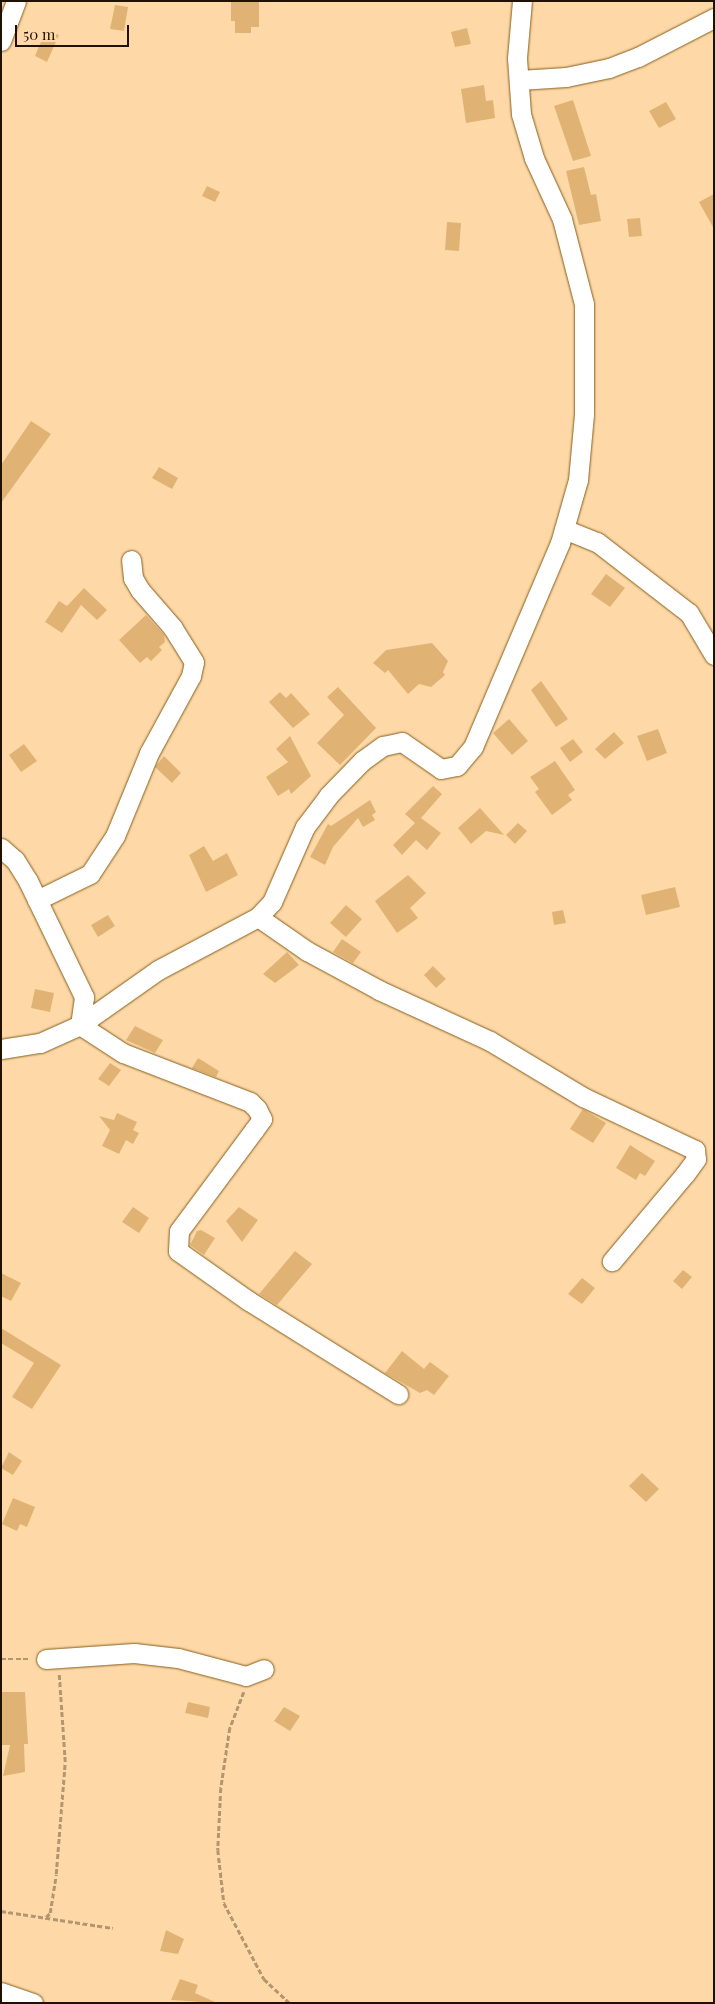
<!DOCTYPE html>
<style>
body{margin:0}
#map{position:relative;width:715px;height:2004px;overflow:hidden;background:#fed9a7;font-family:"Playfair Display",serif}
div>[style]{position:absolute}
.building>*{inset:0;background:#e0b374}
.path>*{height:2.5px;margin-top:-1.25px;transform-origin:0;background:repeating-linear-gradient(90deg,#b3956f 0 5px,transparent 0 7.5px)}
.roads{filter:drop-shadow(0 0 1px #875e1c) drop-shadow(0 0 1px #875e1c)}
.minor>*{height:19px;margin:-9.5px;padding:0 9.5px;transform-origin:9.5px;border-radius:9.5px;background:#fff}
span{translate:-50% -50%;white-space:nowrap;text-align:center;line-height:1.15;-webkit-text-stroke:5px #fed9a7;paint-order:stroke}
.frame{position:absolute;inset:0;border:2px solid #201000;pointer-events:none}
.scale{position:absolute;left:15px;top:25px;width:114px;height:22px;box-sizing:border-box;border:2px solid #201000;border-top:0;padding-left:6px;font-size:15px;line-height:18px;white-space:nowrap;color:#201000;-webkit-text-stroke:4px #fed9a7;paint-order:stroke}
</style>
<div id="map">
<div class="building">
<i style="clip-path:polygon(231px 1px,259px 1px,259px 27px,251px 27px,251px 33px,235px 33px,235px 21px,231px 21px)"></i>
<i style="clip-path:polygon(115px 5px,128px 7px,124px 31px,110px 29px)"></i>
<i style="clip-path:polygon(467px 28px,471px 44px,455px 47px,451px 32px)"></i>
<i style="clip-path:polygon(46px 30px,59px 35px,47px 62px,35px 56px)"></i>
<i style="clip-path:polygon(484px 85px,486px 101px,493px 100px,495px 118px,466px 123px,461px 89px)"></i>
<i style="clip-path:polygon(573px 100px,591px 156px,573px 161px,554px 106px)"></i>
<i style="clip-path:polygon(666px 102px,676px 119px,659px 128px,649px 111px)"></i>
<i style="clip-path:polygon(584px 167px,591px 195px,596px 194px,601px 221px,579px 225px,566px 171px)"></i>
<i style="clip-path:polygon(207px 186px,220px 192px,215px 202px,202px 196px)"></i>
<i style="clip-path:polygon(714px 194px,714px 229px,699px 202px)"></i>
<i style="clip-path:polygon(640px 218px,642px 236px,629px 237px,627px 219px)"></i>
<i style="clip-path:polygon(447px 222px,461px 223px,459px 251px,445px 250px)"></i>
<i style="clip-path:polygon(31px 421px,51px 434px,1px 503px,1px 465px)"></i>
<i style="clip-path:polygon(159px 467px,178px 478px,172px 489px,152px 478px)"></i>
<i style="clip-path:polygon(606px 574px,625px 588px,610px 607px,591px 594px)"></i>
<i style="clip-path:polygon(84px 588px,107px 610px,97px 620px,81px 605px,62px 633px,45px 622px,59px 601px,67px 606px)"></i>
<i style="clip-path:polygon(146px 615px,164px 635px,165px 642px,159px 647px,162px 650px,151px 661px,147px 657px,140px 663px,119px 640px)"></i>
<i style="clip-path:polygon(432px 643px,448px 661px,443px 672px,445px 675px,431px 687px,419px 684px,408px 694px,388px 670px,385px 673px,373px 663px,386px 650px)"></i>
<i style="clip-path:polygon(541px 681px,568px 719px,556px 727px,531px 690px)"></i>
<i style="clip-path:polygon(338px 687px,376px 728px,340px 765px,317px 743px,344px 715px,327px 697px)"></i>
<i style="clip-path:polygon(280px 692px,286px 698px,291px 693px,310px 714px,293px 728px,269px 702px)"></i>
<i style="clip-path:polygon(509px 719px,528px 741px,512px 755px,493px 733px)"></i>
<i style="clip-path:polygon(658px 729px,667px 753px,647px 761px,637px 736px)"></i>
<i style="clip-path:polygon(614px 732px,624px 743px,605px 759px,595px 749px)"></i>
<i style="clip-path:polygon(290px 736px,311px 776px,291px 794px,289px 789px,278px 796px,266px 777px,288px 762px,276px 749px)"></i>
<i style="clip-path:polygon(573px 739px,583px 752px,570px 762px,560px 748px)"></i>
<i style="clip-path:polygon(24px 744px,37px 761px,21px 772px,9px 755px)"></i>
<i style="clip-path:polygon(164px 756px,181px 773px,172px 783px,155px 767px)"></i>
<i style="clip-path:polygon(555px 761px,575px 790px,568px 795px,572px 800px,552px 815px,535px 792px,539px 789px,530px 777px)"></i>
<i style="clip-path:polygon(433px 786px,442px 794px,421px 818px,441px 833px,427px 850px,416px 840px,402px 855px,393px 845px,415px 823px,405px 814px)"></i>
<i style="clip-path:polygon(370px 800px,376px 812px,372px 815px,375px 820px,363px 827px,358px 818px,333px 847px,325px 865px,310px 857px,328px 824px,331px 826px)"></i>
<i style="clip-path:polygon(480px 808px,504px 835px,486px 831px,471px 844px,458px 828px)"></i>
<i style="clip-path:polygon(518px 823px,527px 831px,515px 844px,506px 835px)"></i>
<i style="clip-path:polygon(204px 846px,213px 861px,227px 853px,238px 875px,206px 892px,189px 855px)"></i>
<i style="clip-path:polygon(408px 875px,426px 893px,410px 908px,418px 918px,397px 933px,375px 901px)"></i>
<i style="clip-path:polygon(675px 887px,680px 907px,646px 915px,641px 895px)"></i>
<i style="clip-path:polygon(346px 905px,362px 919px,346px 937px,330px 923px)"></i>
<i style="clip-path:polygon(563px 910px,566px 923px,554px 925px,552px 912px)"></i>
<i style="clip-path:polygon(108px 915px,115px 926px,98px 937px,91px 925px)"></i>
<i style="clip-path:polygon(342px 939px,361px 952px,353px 963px,333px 952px)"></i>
<i style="clip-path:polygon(287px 952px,299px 965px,275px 983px,263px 974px)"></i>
<i style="clip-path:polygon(433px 966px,446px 979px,436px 988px,424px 975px)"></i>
<i style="clip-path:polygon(35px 989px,54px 993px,50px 1012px,31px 1008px)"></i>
<i style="clip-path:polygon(135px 1026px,163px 1040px,155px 1053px,126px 1040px)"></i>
<i style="clip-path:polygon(198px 1058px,219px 1071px,216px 1077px,192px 1068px)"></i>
<i style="clip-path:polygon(110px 1063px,121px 1070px,109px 1086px,98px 1079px)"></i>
<i style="clip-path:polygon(583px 1109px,606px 1123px,593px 1143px,570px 1129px)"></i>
<i style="clip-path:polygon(117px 1113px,137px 1122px,133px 1130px,139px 1133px,133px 1144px,126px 1140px,119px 1154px,102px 1146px,110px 1130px,99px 1116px,114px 1120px)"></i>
<i style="clip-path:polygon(630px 1145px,655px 1161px,645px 1176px,640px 1173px,636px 1180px,616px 1168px)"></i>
<i style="clip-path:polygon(133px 1207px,149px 1218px,139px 1233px,122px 1222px)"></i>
<i style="clip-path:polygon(239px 1207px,258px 1220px,242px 1242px,226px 1221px)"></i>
<i style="clip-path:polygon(201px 1230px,215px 1238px,204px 1255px,190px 1245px,197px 1231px)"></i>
<i style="clip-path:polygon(295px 1251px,312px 1264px,277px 1305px,259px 1294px)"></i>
<i style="clip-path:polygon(683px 1270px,692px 1277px,682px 1289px,673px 1281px)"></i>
<i style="clip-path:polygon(1px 1273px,21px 1283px,11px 1301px,1px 1296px)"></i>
<i style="clip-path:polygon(582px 1278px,595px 1288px,582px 1304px,568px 1294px)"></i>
<i style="clip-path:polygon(1px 1328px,61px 1365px,32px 1409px,12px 1397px,34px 1363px,1px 1343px)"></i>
<i style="clip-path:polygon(402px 1351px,424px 1369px,430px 1362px,449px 1376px,434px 1395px,427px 1390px,420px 1393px,385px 1373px)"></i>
<i style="clip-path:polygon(9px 1452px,22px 1461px,13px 1475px,1px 1468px)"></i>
<i style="clip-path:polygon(642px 1473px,659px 1489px,646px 1502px,629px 1486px)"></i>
<i style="clip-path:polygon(13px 1498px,35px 1507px,27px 1527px,20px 1524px,17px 1531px,2px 1524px)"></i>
<i style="clip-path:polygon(1px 1692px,25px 1692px,28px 1744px,24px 1744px,25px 1772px,3px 1776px,10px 1745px,1px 1745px)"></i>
<i style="clip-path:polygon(188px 1702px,210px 1707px,208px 1718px,185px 1713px)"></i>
<i style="clip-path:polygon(284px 1707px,300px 1716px,290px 1731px,274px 1721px)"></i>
<i style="clip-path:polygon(166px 1930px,184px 1939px,178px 1954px,160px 1951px)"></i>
<i style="clip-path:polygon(180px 1979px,198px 1985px,195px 1993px,217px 2003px,171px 2000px)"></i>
</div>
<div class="path">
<i style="left:1px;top:1659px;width:29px"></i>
<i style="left:244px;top:1692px;width:39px;rotate:111deg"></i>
<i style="left:230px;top:1728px;width:61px;rotate:98.5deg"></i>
<i style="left:221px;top:1788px;width:62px;rotate:92.8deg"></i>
<i style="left:218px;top:1850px;width:53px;rotate:83.5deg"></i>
<i style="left:224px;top:1903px;width:86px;rotate:62.2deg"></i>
<i style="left:264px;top:1979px;width:35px;rotate:43deg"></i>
<i style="left:1px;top:1911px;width:113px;rotate:8.6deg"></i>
<i style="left:46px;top:1917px;width:6px;rotate:-45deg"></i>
<i style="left:50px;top:1913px;width:39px;rotate:-81deg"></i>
<i style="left:56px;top:1874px;width:112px;rotate:-85.4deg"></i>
<i style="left:65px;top:1762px;width:88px;rotate:-93.9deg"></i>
</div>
<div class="roads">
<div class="minor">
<i style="left:1px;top:41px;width:43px;rotate:-69.4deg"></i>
<i style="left:519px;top:80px;width:47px;rotate:-3.7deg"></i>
<i style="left:566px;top:77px;width:44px;rotate:-11.8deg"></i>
<i style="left:609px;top:68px;width:31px;rotate:-21deg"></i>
<i style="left:638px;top:57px;width:85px;rotate:-27.2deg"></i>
<i style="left:564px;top:529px;width:35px;rotate:22deg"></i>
<i style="left:597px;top:542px;width:116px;rotate:37.7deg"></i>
<i style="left:689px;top:613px;width:49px;rotate:59.2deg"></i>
<i style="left:1px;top:848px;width:18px;rotate:41deg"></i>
<i style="left:15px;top:860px;width:25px;rotate:58deg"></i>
<i style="left:28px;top:881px;width:129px;rotate:64.2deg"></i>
<i style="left:84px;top:997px;width:28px;rotate:98deg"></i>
<i style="left:80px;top:1025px;width:51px;rotate:33.1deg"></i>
<i style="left:123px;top:1053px;width:136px;rotate:21.1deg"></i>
<i style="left:250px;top:1102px;width:10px;rotate:45deg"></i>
<i style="left:257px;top:1109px;width:11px;rotate:63deg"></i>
<i style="left:262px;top:1119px;width:14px;rotate:126deg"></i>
<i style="left:254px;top:1130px;width:126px;rotate:126.6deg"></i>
<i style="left:179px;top:1231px;width:20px;rotate:93deg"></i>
<i style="left:178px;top:1251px;width:87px;rotate:35.2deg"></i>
<i style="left:249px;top:1301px;width:176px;rotate:32deg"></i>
<i style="left:37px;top:900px;width:59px;rotate:-26.1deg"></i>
<i style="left:90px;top:874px;width:45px;rotate:-56.7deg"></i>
<i style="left:115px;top:836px;width:90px;rotate:-67.7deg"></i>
<i style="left:149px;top:753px;width:88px;rotate:-61.4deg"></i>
<i style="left:191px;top:676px;width:14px;rotate:-78deg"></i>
<i style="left:194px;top:662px;width:40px;rotate:-122deg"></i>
<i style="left:173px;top:628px;width:50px;rotate:-131deg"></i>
<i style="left:140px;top:590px;width:14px;rotate:-120deg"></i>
<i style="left:133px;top:578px;width:18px;rotate:-96deg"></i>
<i style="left:258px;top:917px;width:60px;rotate:34.8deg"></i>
<i style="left:307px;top:951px;width:82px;rotate:28.4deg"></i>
<i style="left:379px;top:990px;width:122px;rotate:24.7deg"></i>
<i style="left:490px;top:1041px;width:109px;rotate:31.1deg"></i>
<i style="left:583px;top:1097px;width:124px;rotate:25.3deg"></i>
<i style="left:695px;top:1150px;width:9px;rotate:84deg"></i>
<i style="left:696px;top:1159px;width:19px;rotate:126deg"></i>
<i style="left:685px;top:1174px;width:114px;rotate:130deg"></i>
<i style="left:1px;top:1049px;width:39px;rotate:-9deg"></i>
<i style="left:40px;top:1043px;width:44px;rotate:-24.2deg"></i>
<i style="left:80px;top:1025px;width:95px;rotate:-35.2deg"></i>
<i style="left:158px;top:970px;width:113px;rotate:-27.9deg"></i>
<i style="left:258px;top:917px;width:21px;rotate:-47deg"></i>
<i style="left:272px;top:902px;width:82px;rotate:-66.3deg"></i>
<i style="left:305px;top:827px;width:39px;rotate:-53deg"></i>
<i style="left:328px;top:796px;width:49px;rotate:-45.8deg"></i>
<i style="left:362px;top:761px;width:26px;rotate:-36deg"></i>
<i style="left:383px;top:746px;width:19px;rotate:-12deg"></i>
<i style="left:402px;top:742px;width:47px;rotate:34.7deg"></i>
<i style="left:441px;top:769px;width:16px;rotate:-11deg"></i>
<i style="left:457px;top:766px;width:25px;rotate:-50deg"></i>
<i style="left:473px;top:747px;width:222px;rotate:-66.9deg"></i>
<i style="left:560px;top:543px;width:66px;rotate:-74.1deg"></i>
<i style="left:578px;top:480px;width:66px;rotate:-84.8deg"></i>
<i style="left:584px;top:414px;width:110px;rotate:-90deg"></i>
<i style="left:584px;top:304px;width:88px;rotate:-104.5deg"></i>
<i style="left:562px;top:219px;width:67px;rotate:-114.7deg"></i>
<i style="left:534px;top:158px;width:46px;rotate:-106.5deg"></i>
<i style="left:521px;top:114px;width:56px;rotate:-94.1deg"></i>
<i style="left:517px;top:58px;width:57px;rotate:-85deg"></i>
<i style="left:46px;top:1659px;width:88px;rotate:-3.9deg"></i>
<i style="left:134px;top:1653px;width:44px;rotate:6.5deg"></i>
<i style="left:178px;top:1658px;width:70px;rotate:14.8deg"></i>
<i style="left:246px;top:1676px;width:19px;rotate:-21deg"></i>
<i style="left:1px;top:1992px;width:34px;rotate:19deg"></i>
</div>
</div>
<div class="frame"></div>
<div class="scale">50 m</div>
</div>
